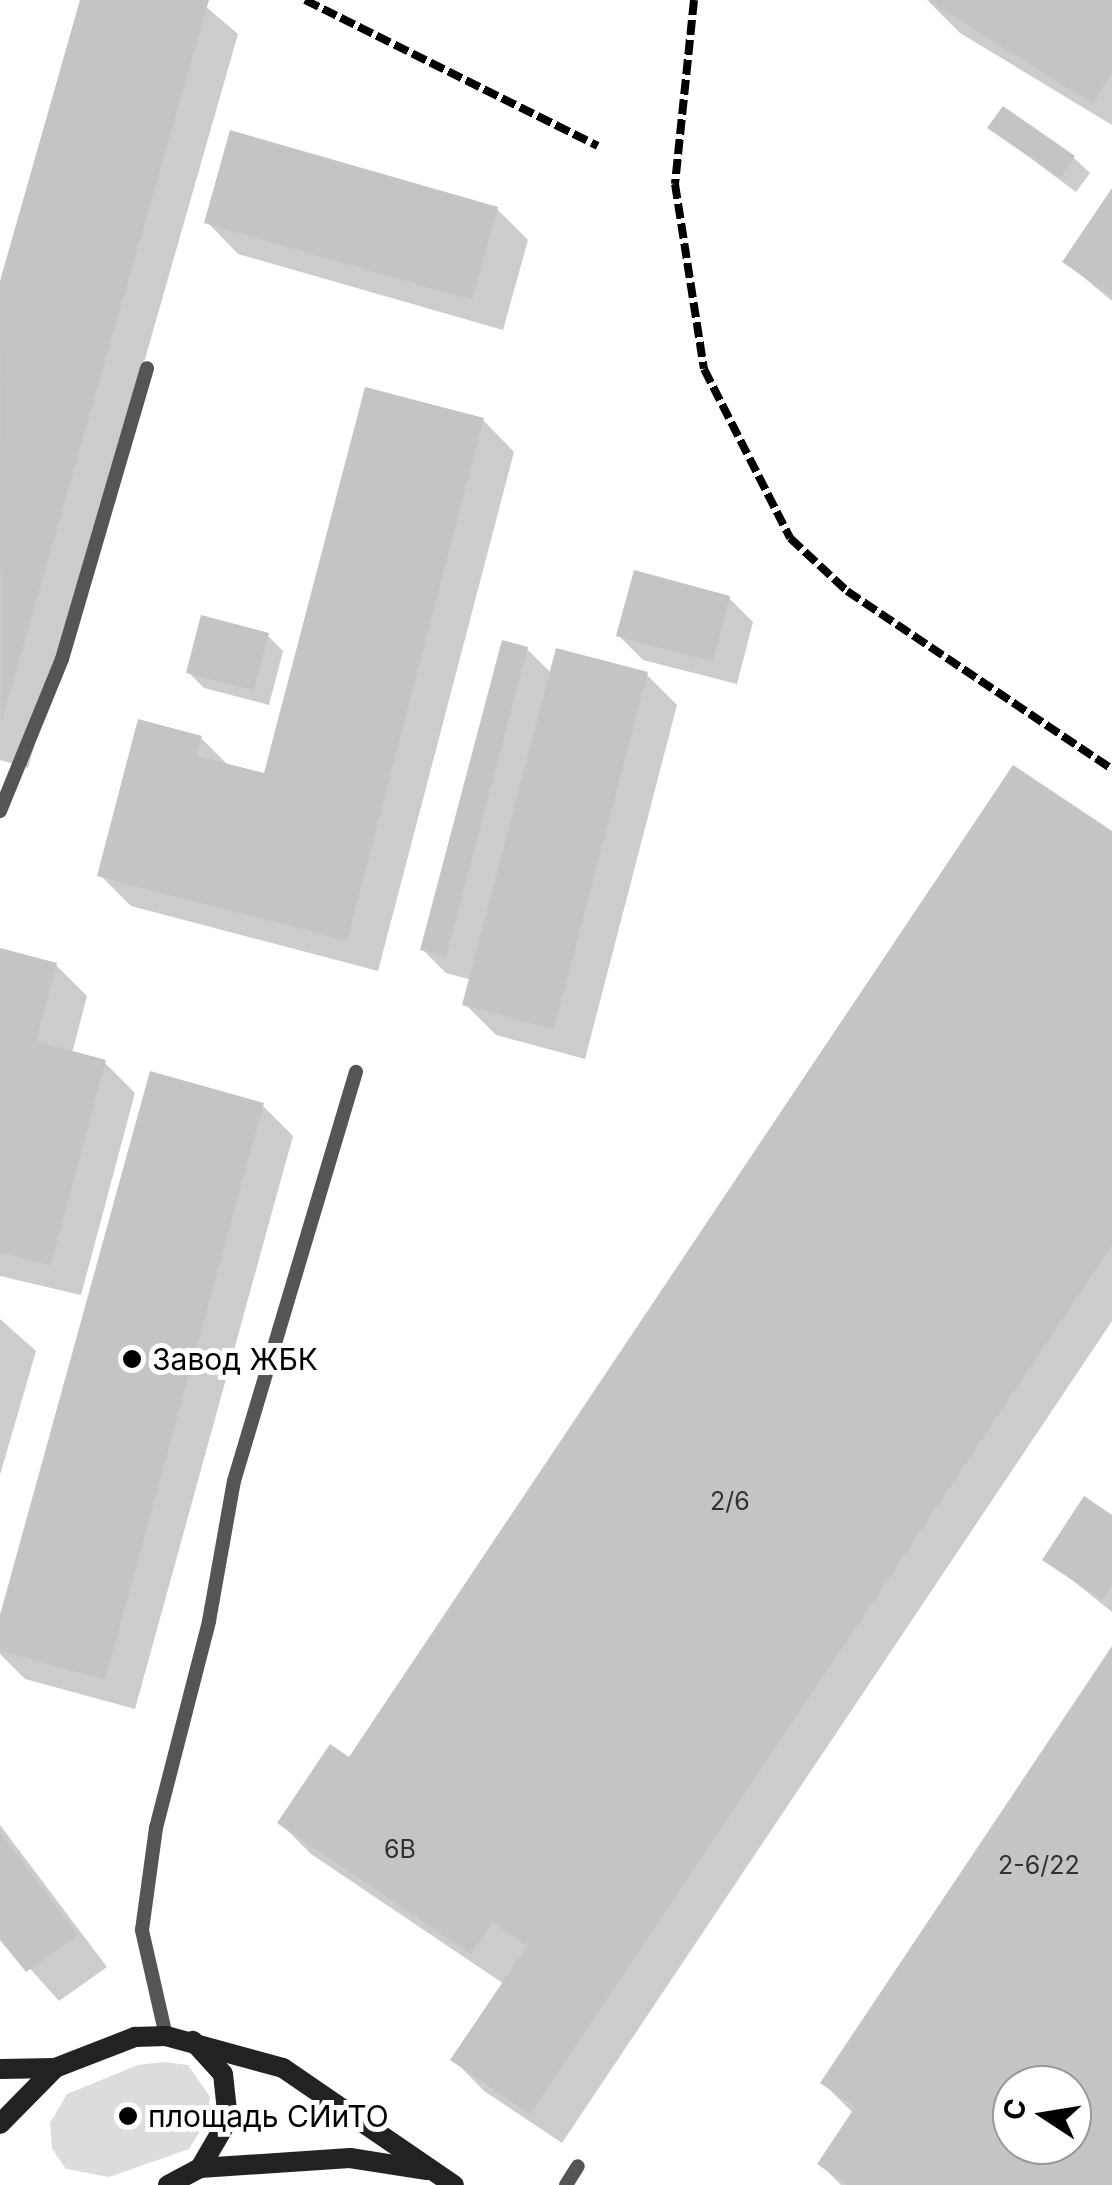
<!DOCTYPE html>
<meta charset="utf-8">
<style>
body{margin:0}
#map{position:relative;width:1112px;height:2185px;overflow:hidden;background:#fff;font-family:Inter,sans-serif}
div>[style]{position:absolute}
.green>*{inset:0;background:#dcdcdc}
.shadow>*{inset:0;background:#0003}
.building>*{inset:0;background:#c4c4c4}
.service>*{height:14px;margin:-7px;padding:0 7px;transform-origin:7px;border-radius:7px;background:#555}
.secondary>*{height:20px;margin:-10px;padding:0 10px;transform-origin:10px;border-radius:10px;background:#222}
.rail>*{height:8px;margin-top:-4px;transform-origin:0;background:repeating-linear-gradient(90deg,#000 0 15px,transparent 0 20px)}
.dots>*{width:28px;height:28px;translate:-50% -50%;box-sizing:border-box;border:5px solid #fff;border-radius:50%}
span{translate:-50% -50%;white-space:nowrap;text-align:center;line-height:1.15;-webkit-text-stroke:10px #fff;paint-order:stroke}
.number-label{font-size:25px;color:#313131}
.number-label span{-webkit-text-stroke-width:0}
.poi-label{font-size:30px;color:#000}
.left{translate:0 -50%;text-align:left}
.north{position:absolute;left:992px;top:2065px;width:100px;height:100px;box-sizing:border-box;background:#fff;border:2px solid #999;border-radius:50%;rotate:282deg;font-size:28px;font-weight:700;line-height:40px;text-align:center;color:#000}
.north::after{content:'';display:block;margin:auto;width:35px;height:45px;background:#000;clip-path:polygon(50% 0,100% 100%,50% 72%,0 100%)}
</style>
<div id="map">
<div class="green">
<i style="clip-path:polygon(164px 2062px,188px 2065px,210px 2097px,208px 2118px,189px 2149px,109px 2177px,66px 2169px,52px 2149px,50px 2123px,67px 2094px,138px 2065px)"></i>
</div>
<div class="shadow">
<i style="clip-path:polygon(83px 0,198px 0,238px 34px,28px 768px,0 760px,0 290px)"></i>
<i style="clip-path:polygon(1112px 0,1112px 125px,960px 33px,929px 2px)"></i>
<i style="clip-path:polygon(990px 128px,1074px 158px,1090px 173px,1076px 192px)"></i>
<i style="clip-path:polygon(1112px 192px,1112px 301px,1065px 262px)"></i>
<i style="clip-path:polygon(497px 209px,528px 240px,503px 330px,238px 254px,207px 222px)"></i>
<i style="clip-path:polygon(483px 420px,514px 452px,378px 971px,131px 906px,100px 875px,201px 738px,230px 767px,266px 776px)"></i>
<i style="clip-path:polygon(729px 598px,753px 622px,737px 684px,643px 660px,619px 636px)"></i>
<i style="clip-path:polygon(267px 635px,283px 651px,269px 705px,204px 688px,188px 672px)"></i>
<i style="clip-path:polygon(527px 649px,552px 674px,646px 674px,677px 705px,585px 1059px,496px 1035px,465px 1004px,472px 980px,446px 973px,422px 949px)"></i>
<i style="clip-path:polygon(1112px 834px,1112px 1321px,562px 2143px,484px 2091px,454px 2060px,504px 1984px,311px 1854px,280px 1823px,349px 1760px)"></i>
<i style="clip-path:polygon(0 950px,56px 965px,87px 996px,72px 1053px,104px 1062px,135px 1093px,81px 1295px,0 1276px)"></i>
<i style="clip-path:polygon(262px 1105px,293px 1136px,135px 1709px,25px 1679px,0 1654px,0 1624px)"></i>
<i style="clip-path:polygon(0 1319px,36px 1351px,0 1475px)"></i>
<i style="clip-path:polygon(1112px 1518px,1112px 1612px,1046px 1559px)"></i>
<i style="clip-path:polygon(evenodd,1112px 1651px,1112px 2185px,841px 2185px,820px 2164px,854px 2114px,823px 2083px,1112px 1651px,1012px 2085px,1072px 2085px,1072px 2145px,1012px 2145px,1012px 2085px)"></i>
<i style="clip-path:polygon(0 1825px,107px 1967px,59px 2001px,0 1935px)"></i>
</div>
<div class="building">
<i style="clip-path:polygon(80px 0,209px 0,1px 724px,0 281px)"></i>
<i style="clip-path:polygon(927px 0,1112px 0,1112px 72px,1093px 104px)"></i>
<i style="clip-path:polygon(1003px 106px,1075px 156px,1060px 178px,987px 128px)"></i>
<i style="clip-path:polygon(230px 130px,498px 207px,472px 300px,204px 223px)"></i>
<i style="clip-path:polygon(1112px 188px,1112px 296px,1062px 262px)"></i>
<i style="clip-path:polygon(365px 387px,484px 418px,347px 941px,97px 876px,138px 719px,202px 736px,197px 756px,264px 773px)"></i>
<i style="clip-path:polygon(634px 570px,730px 596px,713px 662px,616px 636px)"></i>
<i style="clip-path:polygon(201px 615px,269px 633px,254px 690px,186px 673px)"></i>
<i style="clip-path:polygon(502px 640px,528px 647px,446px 957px,420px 950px)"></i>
<i style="clip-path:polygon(556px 648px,648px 672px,554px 1029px,462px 1005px)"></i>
<i style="clip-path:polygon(1013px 765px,1112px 831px,1112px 1245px,530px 2114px,450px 2060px,527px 1946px,492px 1922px,471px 1954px,277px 1823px,330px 1744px,349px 1757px)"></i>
<i style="clip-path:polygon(0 948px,57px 963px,36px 1041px,106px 1060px,51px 1265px,0 1252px)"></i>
<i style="clip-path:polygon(150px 1071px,264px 1103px,105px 1680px,0 1651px,0 1615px)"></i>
<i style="clip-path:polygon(1084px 1496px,1112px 1515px,1112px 1584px,1102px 1600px,1042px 1560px)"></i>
<i style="clip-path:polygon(evenodd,1112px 1646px,1112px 2185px,847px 2185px,817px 2164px,855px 2107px,820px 2083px,1112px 1646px,1012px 2085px,1072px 2085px,1072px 2145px,1012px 2145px,1012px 2085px)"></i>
<i style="clip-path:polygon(0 1832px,78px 1935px,26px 1972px,0 1940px)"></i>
</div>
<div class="service">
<i style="left:0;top:811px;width:164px;rotate:-67.8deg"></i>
<i style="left:62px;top:659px;width:303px;rotate:-73.7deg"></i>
<i style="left:166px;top:2036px;width:109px;rotate:-102.8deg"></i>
<i style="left:142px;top:1930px;width:103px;rotate:-82.2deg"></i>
<i style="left:156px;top:1828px;width:214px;rotate:-75.6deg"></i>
<i style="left:209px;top:1621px;width:142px;rotate:-79.9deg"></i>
<i style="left:234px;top:1481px;width:427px;rotate:-73.4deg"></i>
<i style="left:566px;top:2185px;width:22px;rotate:-58deg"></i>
</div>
<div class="secondary">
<i style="left:0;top:2069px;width:55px;rotate:-1deg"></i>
<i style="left:0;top:2124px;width:78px;rotate:-45.5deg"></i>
<i style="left:55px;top:2068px;width:86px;rotate:-21.2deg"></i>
<i style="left:135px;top:2037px;width:31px;rotate:-2deg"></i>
<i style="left:166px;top:2036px;width:121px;rotate:15.3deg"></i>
<i style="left:283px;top:2068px;width:207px;rotate:34.4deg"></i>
<i style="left:200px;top:2168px;width:150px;rotate:-3.8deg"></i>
<i style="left:350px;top:2158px;width:78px;rotate:8.9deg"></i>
<i style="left:168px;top:2185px;width:36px;rotate:-28deg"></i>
<i style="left:200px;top:2168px;width:56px;rotate:-59.7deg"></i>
<i style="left:228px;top:2120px;width:46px;rotate:-96.2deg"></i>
<i style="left:223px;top:2074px;width:45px;rotate:-132.3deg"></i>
</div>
<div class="rail">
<i style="left:305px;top:0;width:327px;rotate:26.5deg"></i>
<i style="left:694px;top:0;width:185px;rotate:95.9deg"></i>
<i style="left:675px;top:184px;width:187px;rotate:81.1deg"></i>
<i style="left:704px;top:369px;width:190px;rotate:63deg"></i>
<i style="left:790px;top:538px;width:78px;rotate:42.9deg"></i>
<i style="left:847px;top:591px;width:319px;rotate:33.9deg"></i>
</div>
<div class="dots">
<i style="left:132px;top:1359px;background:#000"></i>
<i style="left:128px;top:2116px;background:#000"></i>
</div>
<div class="number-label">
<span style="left:730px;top:1501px">2/6</span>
<span style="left:400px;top:1849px">6В</span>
<span style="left:1039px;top:1865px">2-6/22</span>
</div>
<div class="poi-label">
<span class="left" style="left:152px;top:1359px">Завод ЖБК</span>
<span class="left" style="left:148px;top:2116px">площадь СИиТО</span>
</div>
<div class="north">С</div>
</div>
